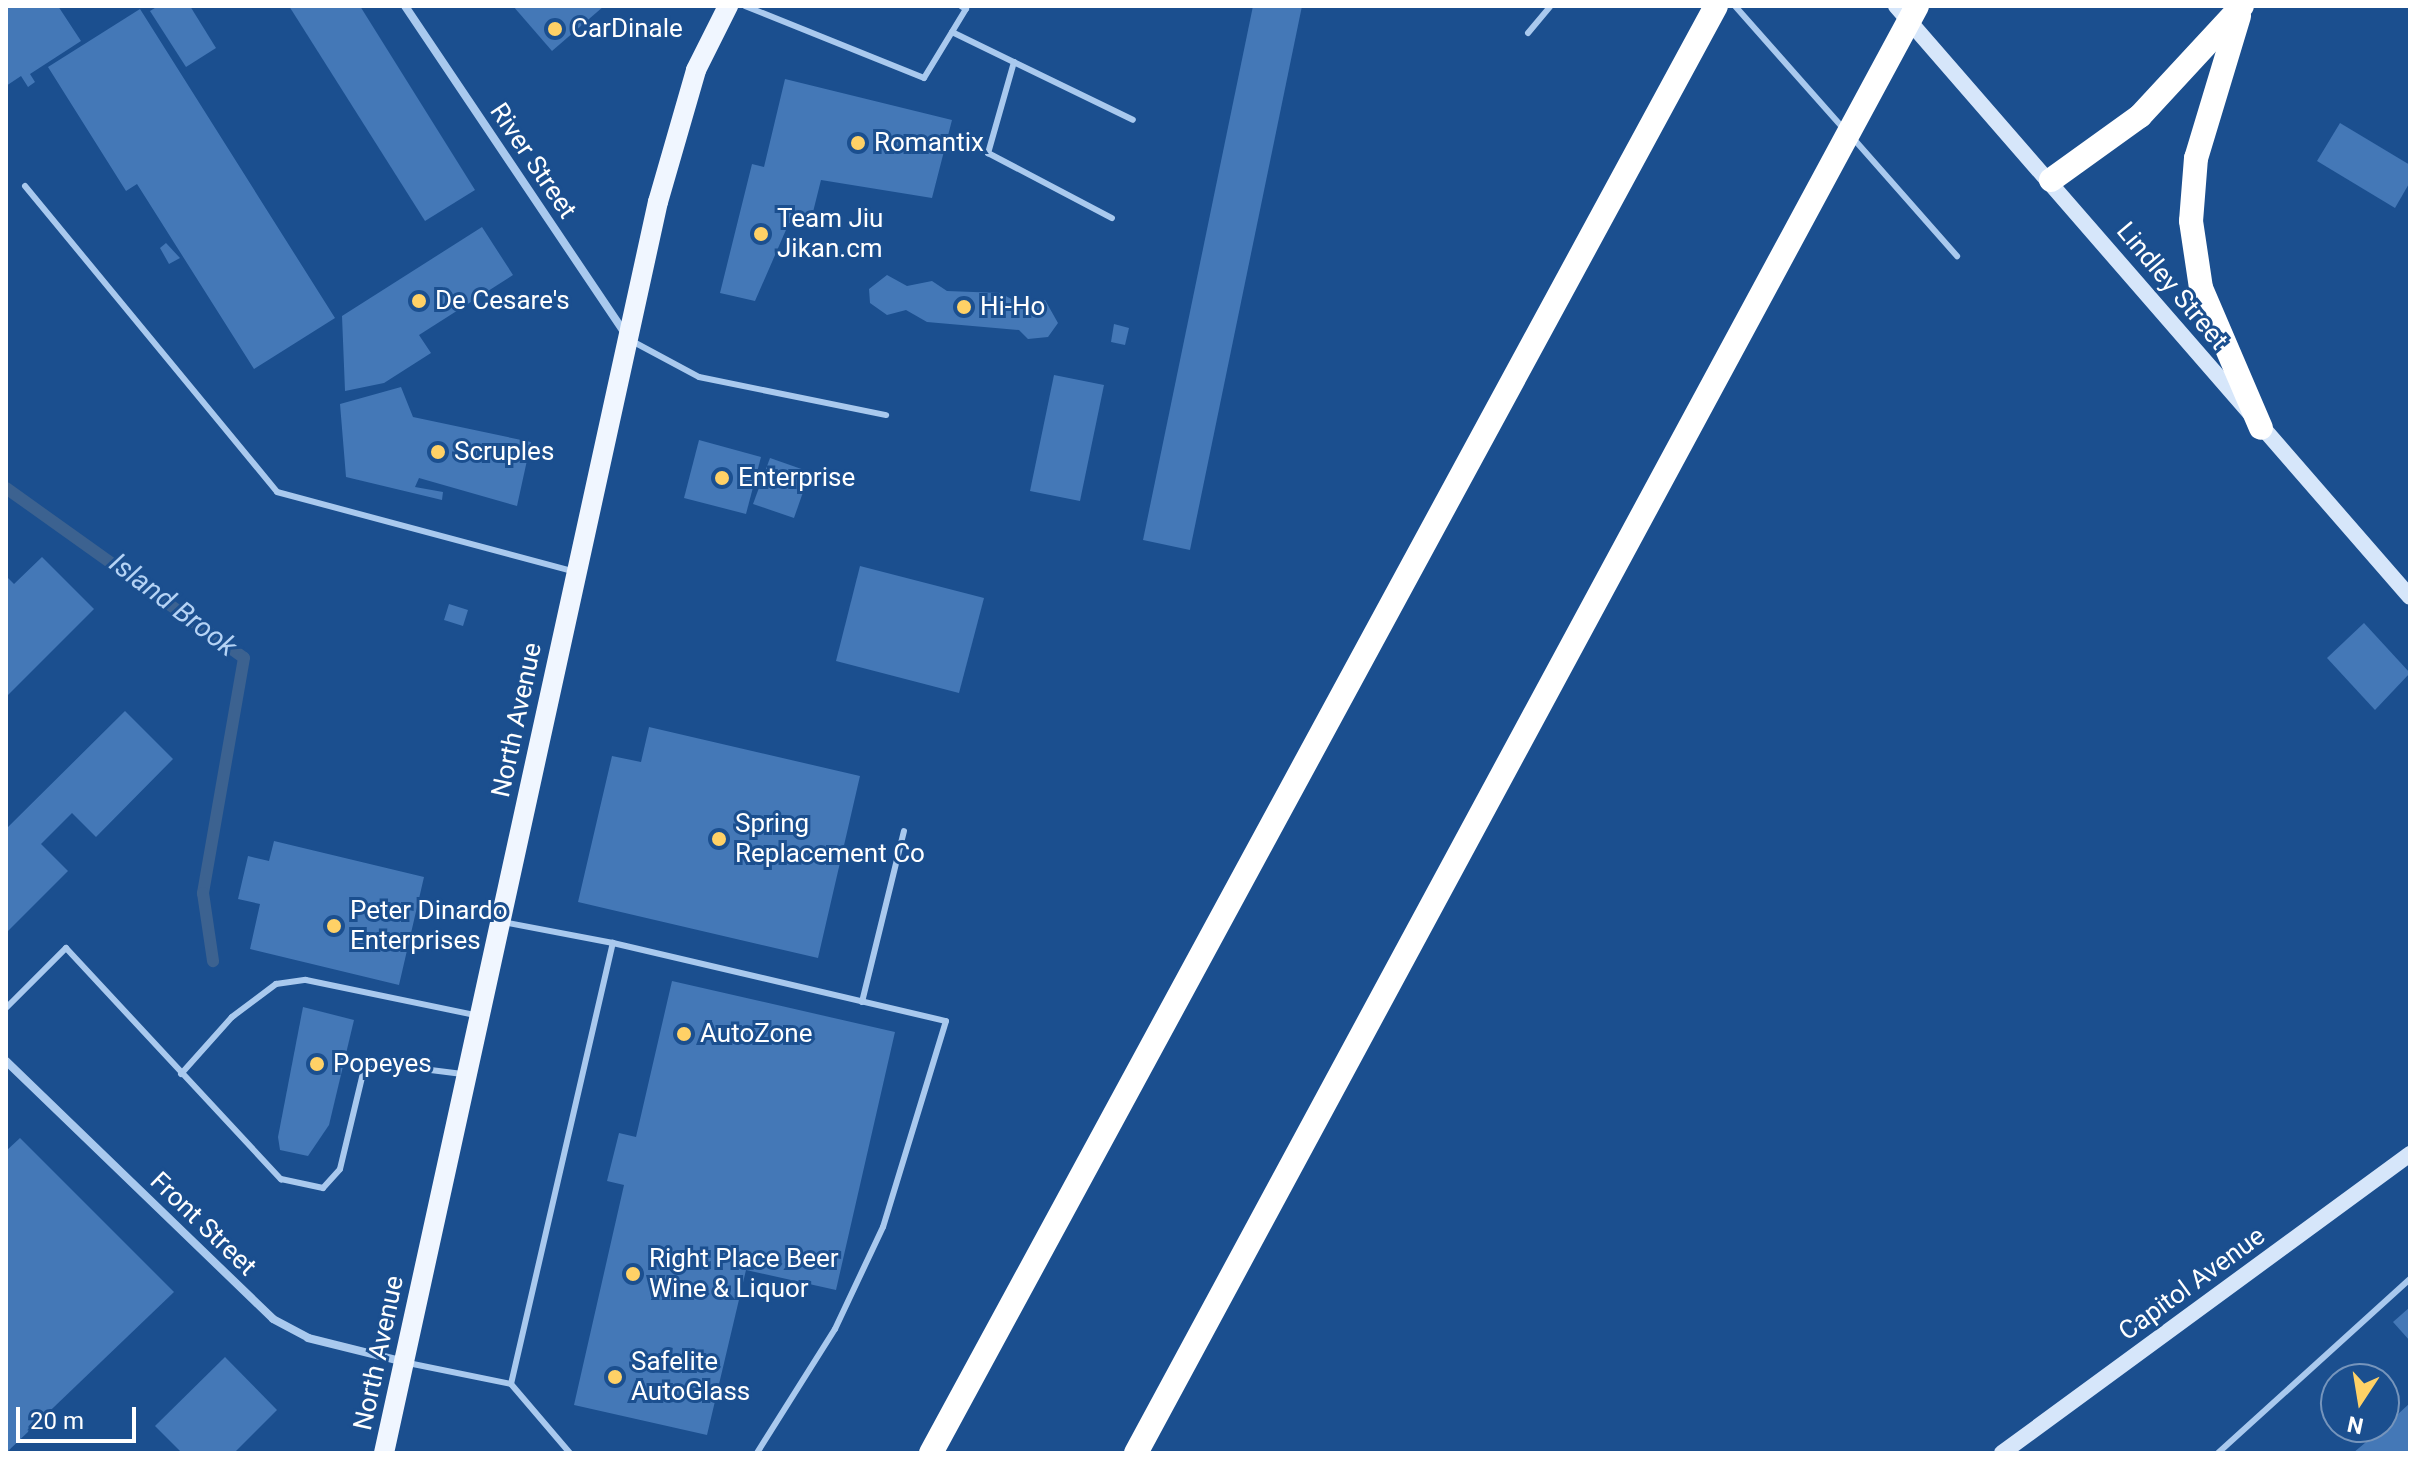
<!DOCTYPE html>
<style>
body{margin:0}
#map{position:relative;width:2416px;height:1459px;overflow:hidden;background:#1b4f8f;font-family:Roboto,sans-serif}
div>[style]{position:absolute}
.stream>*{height:12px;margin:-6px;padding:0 6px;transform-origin:6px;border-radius:6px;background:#3c6290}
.building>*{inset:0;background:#4478b7}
.service>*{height:6px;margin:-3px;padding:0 3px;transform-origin:3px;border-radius:3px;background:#a9c9ee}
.minor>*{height:8px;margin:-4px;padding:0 4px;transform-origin:4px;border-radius:4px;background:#a9c9ee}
.secondary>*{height:16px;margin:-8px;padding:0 8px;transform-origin:8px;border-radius:8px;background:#d6e6fa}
.primary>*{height:20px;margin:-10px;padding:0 10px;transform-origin:10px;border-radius:10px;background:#f0f6ff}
.motorway>*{height:24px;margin:-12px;padding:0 12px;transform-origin:12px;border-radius:12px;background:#fff}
.dots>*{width:22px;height:22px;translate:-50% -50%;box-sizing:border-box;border:4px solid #1b4f8f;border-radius:50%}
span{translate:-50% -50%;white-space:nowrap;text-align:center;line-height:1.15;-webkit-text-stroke:6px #1b4f8f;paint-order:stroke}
.poi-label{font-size:26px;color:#fff}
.left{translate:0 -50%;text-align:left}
.street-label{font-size:26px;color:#fff}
.water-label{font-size:28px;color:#b5d3f5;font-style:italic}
.frame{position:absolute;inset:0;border:8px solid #fff;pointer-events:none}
.north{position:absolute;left:2320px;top:1363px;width:80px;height:80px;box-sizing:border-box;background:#1b4f8f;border:2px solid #7695bc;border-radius:50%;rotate:192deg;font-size:22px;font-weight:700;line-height:32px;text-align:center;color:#fff}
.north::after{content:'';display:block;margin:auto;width:28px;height:36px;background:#ffd166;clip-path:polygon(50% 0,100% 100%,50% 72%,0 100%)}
.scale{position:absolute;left:16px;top:1407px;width:120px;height:36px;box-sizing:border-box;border:4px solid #fff;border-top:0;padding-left:10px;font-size:24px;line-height:28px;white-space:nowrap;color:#fff;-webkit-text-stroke:6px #1b4f8f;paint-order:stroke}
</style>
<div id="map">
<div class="stream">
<i style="left:6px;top:488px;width:292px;rotate:35.5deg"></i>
<i style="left:244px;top:658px;width:239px;rotate:99.9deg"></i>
<i style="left:203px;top:893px;width:69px;rotate:81.6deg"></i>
</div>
<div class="building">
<i style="clip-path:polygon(6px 6px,58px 6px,81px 41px,30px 74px,35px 82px,28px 87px,21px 76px,6px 86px)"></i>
<i style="clip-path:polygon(158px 6px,190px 6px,216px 48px,186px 67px,150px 11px)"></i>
<i style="clip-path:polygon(289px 6px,360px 6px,475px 190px,425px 221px)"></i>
<i style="clip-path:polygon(513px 6px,604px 6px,552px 51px)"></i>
<i style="clip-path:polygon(1253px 6px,1302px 6px,1190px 550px,1143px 540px)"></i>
<i style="clip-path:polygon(140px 9px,335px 318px,254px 369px,137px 184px,126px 191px,48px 67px)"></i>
<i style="clip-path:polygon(785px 79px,952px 120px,932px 198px,821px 180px,809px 228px,789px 223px,755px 301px,720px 293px,752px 164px,764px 167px)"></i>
<i style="clip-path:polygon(2340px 123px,2410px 165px,2410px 182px,2395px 208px,2317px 161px)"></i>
<i style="clip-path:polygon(482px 227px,513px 275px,419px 335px,431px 353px,384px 383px,345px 391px,342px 316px)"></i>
<i style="clip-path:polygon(166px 243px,180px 258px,169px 264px,160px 248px)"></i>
<i style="clip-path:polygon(887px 275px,907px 286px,932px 281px,947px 291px,1000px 293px,1019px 303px,1045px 300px,1058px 323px,1048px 337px,1028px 339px,1019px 330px,927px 322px,906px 310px,887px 315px,870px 303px,869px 289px)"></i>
<i style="clip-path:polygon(1114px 324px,1129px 328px,1125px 345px,1111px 342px)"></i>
<i style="clip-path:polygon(1054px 375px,1104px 385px,1080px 501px,1030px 491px)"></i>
<i style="clip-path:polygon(401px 387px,413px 417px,531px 442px,517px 506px,419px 478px,415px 487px,443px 492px,442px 500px,346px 477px,340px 404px)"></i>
<i style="clip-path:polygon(699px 440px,761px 457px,746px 514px,684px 498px)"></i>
<i style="clip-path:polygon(770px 458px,810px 472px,794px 518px,753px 504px)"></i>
<i style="clip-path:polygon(42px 557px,94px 609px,6px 697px,6px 576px,14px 584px)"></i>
<i style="clip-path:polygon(860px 566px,984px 598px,959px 693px,836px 661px)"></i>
<i style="clip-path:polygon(449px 604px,468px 610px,463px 626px,444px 620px)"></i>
<i style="clip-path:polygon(2364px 623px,2410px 673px,2375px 710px,2327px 658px)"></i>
<i style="clip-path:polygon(125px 711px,173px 759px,96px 837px,72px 813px,41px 844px,68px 871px,6px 933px,6px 829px)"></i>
<i style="clip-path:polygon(649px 727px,860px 776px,818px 958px,578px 902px,612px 756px,641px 762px)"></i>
<i style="clip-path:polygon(274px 841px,424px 877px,399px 985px,250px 949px,260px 904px,238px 899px,248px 856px,269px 861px)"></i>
<i style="clip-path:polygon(672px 981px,895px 1032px,836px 1290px,746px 1270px,707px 1435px,574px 1405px,624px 1185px,607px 1181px,619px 1133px,636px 1137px)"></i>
<i style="clip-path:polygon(303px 1007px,354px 1020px,329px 1125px,308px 1156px,280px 1150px,278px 1137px)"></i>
<i style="clip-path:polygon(20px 1138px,174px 1292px,6px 1453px,6px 1151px)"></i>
<i style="clip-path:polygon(2410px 1307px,2410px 1341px,2393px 1322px)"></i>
<i style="clip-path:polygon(225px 1357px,277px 1410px,234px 1453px,182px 1453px,155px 1426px)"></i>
<i style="clip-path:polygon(2410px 1403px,2410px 1453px,2353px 1453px,2384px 1427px)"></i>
</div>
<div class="service">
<i style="left:745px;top:6px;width:193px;rotate:21.9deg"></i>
<i style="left:924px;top:78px;width:81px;rotate:-58.7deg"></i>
<i style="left:966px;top:9px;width:6px;rotate:-149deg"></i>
<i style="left:1735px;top:6px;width:164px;rotate:48.5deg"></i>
<i style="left:952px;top:32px;width:201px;rotate:25.9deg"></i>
<i style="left:1528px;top:33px;width:35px;rotate:-50deg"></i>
<i style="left:1014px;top:62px;width:95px;rotate:105.9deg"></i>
<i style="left:988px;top:153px;width:140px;rotate:27.7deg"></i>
<i style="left:1852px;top:137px;width:159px;rotate:48.6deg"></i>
<i style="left:25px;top:186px;width:396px;rotate:50.5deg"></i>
<i style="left:277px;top:492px;width:305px;rotate:15deg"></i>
<i style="left:630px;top:340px;width:78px;rotate:28.2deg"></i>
<i style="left:699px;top:377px;width:191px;rotate:11.5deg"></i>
<i style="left:503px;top:922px;width:112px;rotate:10.8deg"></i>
<i style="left:862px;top:1002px;width:176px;rotate:-76.2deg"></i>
<i style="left:6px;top:1008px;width:85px;rotate:-45deg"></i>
<i style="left:66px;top:948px;width:316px;rotate:47.1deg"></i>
<i style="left:281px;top:1179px;width:43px;rotate:12.1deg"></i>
<i style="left:323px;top:1188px;width:25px;rotate:-48deg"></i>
<i style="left:340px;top:1169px;width:99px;rotate:-76.5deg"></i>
<i style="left:363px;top:1073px;width:22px;rotate:-24deg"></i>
<i style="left:383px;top:1064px;width:80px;rotate:7.2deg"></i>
<i style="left:181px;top:1074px;width:76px;rotate:-48.2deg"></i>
<i style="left:232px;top:1017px;width:55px;rotate:-36.9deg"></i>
<i style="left:276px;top:984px;width:30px;rotate:-8deg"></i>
<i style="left:306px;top:980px;width:173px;rotate:11.7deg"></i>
<i style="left:408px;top:1363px;width:105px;rotate:11.5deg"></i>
<i style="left:511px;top:1384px;width:91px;rotate:49.5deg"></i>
<i style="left:511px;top:1384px;width:453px;rotate:-77deg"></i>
<i style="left:613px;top:943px;width:342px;rotate:13.2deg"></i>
<i style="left:946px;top:1021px;width:215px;rotate:107deg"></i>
<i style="left:883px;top:1227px;width:113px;rotate:115.2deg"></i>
<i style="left:835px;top:1329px;width:146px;rotate:122.2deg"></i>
<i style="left:2218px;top:1453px;width:259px;rotate:-42.2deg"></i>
</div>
<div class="minor">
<i style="left:405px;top:6px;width:395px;rotate:56.1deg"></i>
<i style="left:6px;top:1061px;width:371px;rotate:44deg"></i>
<i style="left:273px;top:1319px;width:40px;rotate:28deg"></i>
<i style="left:308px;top:1338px;width:99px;rotate:14deg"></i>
</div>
<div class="secondary">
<i style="left:1896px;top:6px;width:783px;rotate:48.99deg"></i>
<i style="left:2002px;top:1453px;width:506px;rotate:-36.24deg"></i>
</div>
<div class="primary">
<i style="left:384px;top:1453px;width:1281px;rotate:-77.65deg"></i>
<i style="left:658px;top:202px;width:137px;rotate:-73.9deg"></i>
<i style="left:696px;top:70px;width:72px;rotate:-63.4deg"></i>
</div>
<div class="motorway">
<i style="left:2239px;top:16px;width:148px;rotate:106.8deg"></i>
<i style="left:2196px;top:158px;width:63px;rotate:94.5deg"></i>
<i style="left:2191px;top:221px;width:68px;rotate:81.5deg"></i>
<i style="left:2201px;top:288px;width:152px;rotate:66.8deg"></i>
<i style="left:2051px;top:180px;width:110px;rotate:-35.7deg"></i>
<i style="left:2140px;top:116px;width:150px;rotate:-47.2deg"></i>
<i style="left:931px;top:1453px;width:1646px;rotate:-61.52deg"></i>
<i style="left:1136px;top:1453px;width:1644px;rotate:-61.64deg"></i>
</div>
<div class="dots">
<i style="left:555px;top:29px;background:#ffd166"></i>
<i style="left:858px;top:143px;background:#ffd166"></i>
<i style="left:761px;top:234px;background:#ffd166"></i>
<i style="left:419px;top:301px;background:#ffd166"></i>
<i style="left:964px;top:307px;background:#ffd166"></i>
<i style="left:438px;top:452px;background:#ffd166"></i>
<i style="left:722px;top:478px;background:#ffd166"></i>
<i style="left:719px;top:839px;background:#ffd166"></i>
<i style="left:334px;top:926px;background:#ffd166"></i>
<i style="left:684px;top:1034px;background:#ffd166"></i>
<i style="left:317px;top:1064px;background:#ffd166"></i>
<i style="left:633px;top:1274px;background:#ffd166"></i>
<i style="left:615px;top:1377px;background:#ffd166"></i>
</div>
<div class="poi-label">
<span class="left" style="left:571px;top:29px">CarDinale</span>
<span class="left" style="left:874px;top:143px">Romantix</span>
<span class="left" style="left:777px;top:234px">Team Jiu<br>Jikan.cm</span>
<span class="left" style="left:435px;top:301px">De Cesare's</span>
<span class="left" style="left:980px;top:307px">Hi-Ho</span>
<span class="left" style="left:454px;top:452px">Scruples</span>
<span class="left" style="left:738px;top:478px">Enterprise</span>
<span class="left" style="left:735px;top:839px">Spring<br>Replacement Co</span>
<span class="left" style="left:350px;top:926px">Peter Dinardo<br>Enterprises</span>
<span class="left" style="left:700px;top:1034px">AutoZone</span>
<span class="left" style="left:333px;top:1064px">Popeyes</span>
<span class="left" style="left:649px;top:1274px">Right Place Beer<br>Wine &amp; Liquor</span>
<span class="left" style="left:631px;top:1377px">Safelite<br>AutoGlass</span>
</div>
<div class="street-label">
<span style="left:533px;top:161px;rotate:56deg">River Street</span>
<span style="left:2172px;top:286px;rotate:50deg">Lindley Street</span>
<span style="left:517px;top:720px;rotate:-78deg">North Avenue</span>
<span style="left:203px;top:1224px;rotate:44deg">Front Street</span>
<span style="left:2192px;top:1284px;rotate:-36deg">Capitol Avenue</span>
<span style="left:379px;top:1353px;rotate:-78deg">North Avenue</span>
</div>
<div class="water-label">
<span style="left:173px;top:605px;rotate:37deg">Island Brook</span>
</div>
<div class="frame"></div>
<div class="north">N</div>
<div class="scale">20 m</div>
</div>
